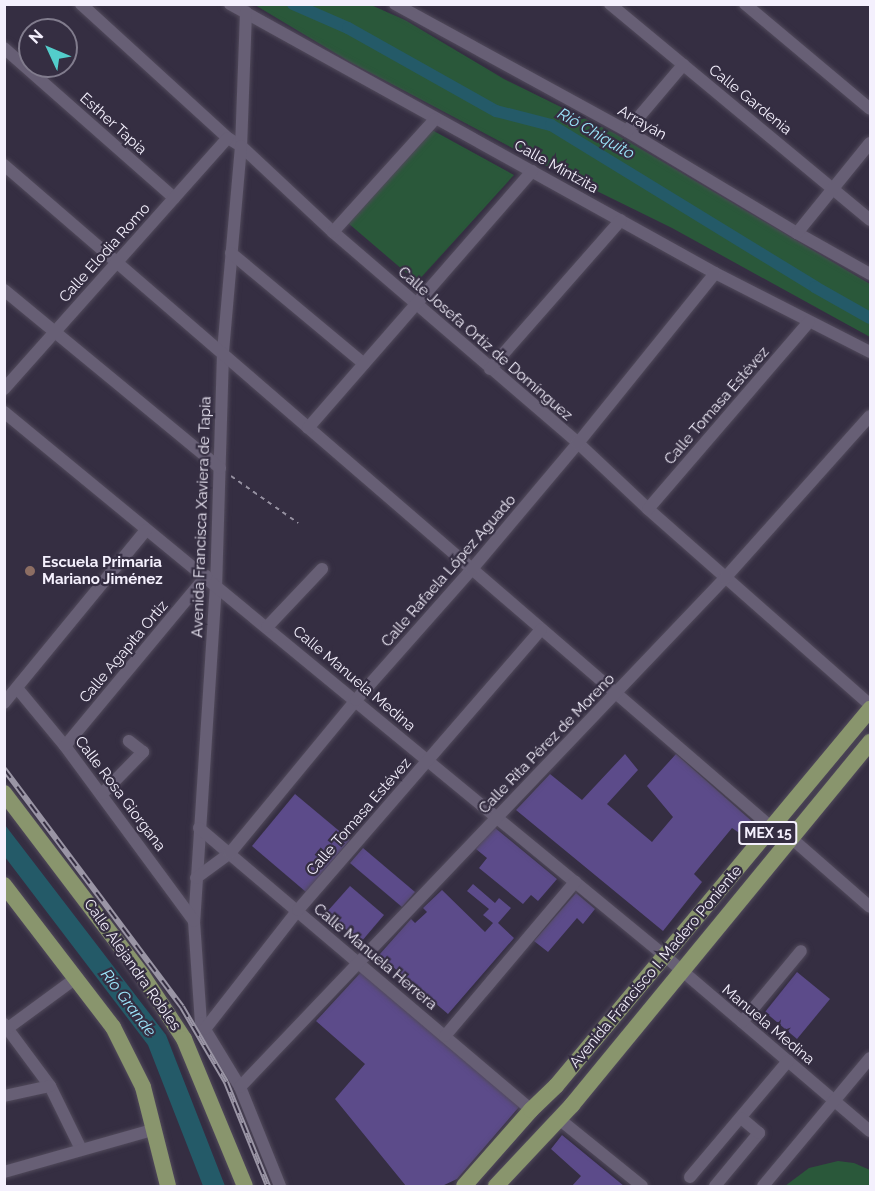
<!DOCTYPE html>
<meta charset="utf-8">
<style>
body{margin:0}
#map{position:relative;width:875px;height:1191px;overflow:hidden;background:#352e42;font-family:Raleway,sans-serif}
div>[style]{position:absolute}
.green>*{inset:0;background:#2a583a}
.water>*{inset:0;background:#245a68}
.canal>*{height:12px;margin:-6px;padding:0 6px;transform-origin:6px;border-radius:6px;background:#245a68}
.building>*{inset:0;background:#5c4b8a}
.path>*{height:2px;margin-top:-1px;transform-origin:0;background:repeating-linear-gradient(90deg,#9691a1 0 4.5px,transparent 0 9px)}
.roads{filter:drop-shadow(0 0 2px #514a5b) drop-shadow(0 0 2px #514a5b)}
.minor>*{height:12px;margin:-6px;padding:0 6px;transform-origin:6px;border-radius:6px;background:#675f75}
.major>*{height:16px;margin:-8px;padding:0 8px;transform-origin:8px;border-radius:8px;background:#89956d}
.rail>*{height:6px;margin-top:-3px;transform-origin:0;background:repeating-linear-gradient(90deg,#352e42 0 11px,#9a95a5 0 22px);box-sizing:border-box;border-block:2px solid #9a95a5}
.dots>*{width:16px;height:16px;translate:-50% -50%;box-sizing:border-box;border:3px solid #352e42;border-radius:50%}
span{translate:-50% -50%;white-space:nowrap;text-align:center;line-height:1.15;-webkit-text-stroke:4.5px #352e42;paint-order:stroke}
.shield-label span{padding:2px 4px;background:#352e42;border:2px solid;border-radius:4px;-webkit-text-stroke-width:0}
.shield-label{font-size:14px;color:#f4f0fd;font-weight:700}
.street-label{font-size:15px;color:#f4f0fd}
.poi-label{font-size:15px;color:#f4f0fd;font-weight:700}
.left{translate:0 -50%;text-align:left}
.water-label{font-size:16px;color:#9ce6fb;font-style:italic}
.frame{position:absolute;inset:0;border:6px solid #f4f0fd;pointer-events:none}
.north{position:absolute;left:18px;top:18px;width:60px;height:60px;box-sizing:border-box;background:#352e42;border:2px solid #817c8d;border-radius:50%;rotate:314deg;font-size:16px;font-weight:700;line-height:24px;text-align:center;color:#f4f0fd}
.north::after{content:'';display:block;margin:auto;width:21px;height:27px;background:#53cdcb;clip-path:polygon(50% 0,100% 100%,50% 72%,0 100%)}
</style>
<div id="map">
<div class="green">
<i style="clip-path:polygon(255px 5px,371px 5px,405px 20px,504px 79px,614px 133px,870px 284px,870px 337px,672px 228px,554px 170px,350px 62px)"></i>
<i style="clip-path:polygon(432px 130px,514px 175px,417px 282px,348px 223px)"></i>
<i style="clip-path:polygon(838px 1161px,854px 1163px,870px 1170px,870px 1186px,785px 1186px,809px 1168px)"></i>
</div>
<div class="water">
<i style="clip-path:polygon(5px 825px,166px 1035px,225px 1186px,203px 1186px,148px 1045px,5px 857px)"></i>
</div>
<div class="canal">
<i style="left:293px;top:4px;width:60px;rotate:23.6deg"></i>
<i style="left:348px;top:28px;width:170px;rotate:29.3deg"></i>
<i style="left:496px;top:111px;width:57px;rotate:14.3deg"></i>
<i style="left:551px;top:125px;width:310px;rotate:31.5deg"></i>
<i style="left:815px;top:287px;width:63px;rotate:29.4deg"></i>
</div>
<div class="building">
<i style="clip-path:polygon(625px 754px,638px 770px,607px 804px,652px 842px,673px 817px,647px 786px,676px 754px,754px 823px,741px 834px,732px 828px,694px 874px,702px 882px,663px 931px,516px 810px,550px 774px,582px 800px)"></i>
<i style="clip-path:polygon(295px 794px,350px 840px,306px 892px,252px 846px)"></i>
<i style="clip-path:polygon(494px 827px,557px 879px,538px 901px,531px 895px,523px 904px,479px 868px,487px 858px,476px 849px)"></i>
<i style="clip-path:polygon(363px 848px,415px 892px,402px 907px,350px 863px)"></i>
<i style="clip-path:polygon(473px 884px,495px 903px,499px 898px,511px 908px,498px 923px,514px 938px,448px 1014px,379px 955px,411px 919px,415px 923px,427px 912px,423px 908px,442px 890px,485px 932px,493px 923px,483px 915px,489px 909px,467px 891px)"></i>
<i style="clip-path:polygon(350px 886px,384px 915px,361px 942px,326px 913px)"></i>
<i style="clip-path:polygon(576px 893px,595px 909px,583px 924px,577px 918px,548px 952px,534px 941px)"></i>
<i style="clip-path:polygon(363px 970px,519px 1107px,457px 1179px,442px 1186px,406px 1186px,335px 1099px,365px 1064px,316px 1021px)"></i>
<i style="clip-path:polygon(797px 972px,830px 999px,797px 1039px,765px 1012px)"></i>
<i style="clip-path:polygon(562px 1135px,624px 1186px,572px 1186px,581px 1176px,551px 1149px)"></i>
</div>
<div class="path">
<i style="left:231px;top:476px;width:82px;rotate:35deg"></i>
</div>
<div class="roads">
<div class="minor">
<i style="left:81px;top:4px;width:199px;rotate:42.4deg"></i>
<i style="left:228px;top:138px;width:15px;rotate:32deg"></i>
<i style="left:241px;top:146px;width:126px;rotate:43.1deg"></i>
<i style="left:333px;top:232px;width:323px;rotate:40.7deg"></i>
<i style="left:578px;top:443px;width:96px;rotate:43.3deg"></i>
<i style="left:648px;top:509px;width:296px;rotate:41.4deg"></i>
<i style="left:230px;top:4px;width:555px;rotate:29.01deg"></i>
<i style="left:715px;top:273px;width:174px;rotate:27deg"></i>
<i style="left:395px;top:4px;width:264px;rotate:28.7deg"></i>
<i style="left:627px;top:131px;width:198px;rotate:31deg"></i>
<i style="left:797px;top:233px;width:84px;rotate:29.3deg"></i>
<i style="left:610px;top:4px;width:338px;rotate:39.7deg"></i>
<i style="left:745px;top:4px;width:163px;rotate:40deg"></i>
<i style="left:246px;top:12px;width:134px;rotate:92.1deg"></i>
<i style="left:241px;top:146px;width:208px;rotate:95deg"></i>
<i style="left:223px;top:353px;width:231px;rotate:91.7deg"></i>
<i style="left:216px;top:584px;width:338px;rotate:93.7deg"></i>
<i style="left:194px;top:921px;width:102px;rotate:86.1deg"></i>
<i style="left:201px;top:1023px;width:75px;rotate:58.6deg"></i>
<i style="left:240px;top:1087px;width:107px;rotate:68deg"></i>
<i style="left:4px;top:48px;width:227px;rotate:41.4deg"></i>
<i style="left:627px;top:131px;width:87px;rotate:-49.7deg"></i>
<i style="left:4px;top:165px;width:1015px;rotate:40.8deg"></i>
<i style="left:772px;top:828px;width:20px;rotate:27deg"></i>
<i style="left:790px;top:837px;width:106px;rotate:41.2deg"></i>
<i style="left:333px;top:232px;width:152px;rotate:-47.9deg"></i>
<i style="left:797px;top:233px;width:116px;rotate:-51deg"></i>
<i style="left:231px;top:253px;width:173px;rotate:39.8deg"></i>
<i style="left:4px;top:290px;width:280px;rotate:39.5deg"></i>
<i style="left:490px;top:369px;width:198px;rotate:-48.7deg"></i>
<i style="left:4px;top:389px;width:336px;rotate:-48.3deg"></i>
<i style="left:4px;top:412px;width:857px;rotate:39.46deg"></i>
<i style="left:666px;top:957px;width:268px;rotate:40.5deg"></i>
<i style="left:308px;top:428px;width:341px;rotate:-48.9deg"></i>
<i style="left:648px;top:509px;width:247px;rotate:-49.3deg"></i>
<i style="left:267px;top:627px;width:80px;rotate:-46.5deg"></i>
<i style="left:17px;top:688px;width:75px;rotate:50.4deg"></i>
<i style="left:65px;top:746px;width:217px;rotate:53.6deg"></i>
<i style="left:4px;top:703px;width:224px;rotate:-50.6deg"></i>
<i style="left:65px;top:746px;width:221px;rotate:-50.3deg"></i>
<i style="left:102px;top:794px;width:59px;rotate:-45.7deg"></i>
<i style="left:143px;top:752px;width:18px;rotate:-142deg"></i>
<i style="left:199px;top:828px;width:436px;rotate:40.3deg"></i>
<i style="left:196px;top:878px;width:42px;rotate:-36.3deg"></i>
<i style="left:230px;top:853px;width:198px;rotate:-50.5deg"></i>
<i style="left:356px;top:700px;width:175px;rotate:-48.5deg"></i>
<i style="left:472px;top:569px;width:165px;rotate:-49.9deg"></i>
<i style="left:578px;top:443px;width:218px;rotate:-51.1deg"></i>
<i style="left:742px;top:1022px;width:92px;rotate:-50.3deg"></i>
<i style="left:4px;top:1024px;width:77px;rotate:53.4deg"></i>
<i style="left:50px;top:1086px;width:70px;rotate:63.8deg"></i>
<i style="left:8px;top:1028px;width:84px;rotate:-36.3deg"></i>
<i style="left:205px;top:1029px;width:151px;rotate:-52deg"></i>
<i style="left:298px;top:910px;width:371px;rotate:-49.1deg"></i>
<i style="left:445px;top:1036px;width:202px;rotate:-49.8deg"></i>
<i style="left:240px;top:1087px;width:703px;rotate:-46.38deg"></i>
<i style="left:725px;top:578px;width:217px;rotate:-48.2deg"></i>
<i style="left:4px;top:1096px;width:47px;rotate:-12.3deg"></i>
<i style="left:564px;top:1123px;width:100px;rotate:38.9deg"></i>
<i style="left:4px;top:1172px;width:154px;rotate:-15.8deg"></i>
<i style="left:690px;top:1177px;width:152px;rotate:-49.8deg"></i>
<i style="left:715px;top:1186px;width:69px;rotate:-50.3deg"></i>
<i style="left:759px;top:1133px;width:23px;rotate:-140deg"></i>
<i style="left:763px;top:1186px;width:167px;rotate:-50.1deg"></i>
</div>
<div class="major">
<i style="left:4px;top:793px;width:228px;rotate:52.8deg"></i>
<i style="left:142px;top:975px;width:77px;rotate:56.7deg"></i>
<i style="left:184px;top:1039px;width:159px;rotate:67.5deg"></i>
<i style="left:4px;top:885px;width:179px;rotate:52.5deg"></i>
<i style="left:113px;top:1027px;width:67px;rotate:63.4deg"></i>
<i style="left:143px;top:1087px;width:102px;rotate:75.8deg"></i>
<i style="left:464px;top:1186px;width:101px;rotate:-48.6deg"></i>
<i style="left:531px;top:1110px;width:35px;rotate:-44deg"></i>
<i style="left:556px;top:1086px;width:491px;rotate:-50.2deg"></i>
<i style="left:496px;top:1186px;width:111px;rotate:-46.8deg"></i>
<i style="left:572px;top:1105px;width:470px;rotate:-50.6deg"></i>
</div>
</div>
<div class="rail">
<i style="left:4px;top:769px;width:297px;rotate:53.2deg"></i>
<i style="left:182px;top:1007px;width:87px;rotate:59.6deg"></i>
<i style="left:226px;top:1082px;width:112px;rotate:68deg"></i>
</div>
<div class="dots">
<i style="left:30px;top:571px;background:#8d6e63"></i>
</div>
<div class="shield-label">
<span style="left:768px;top:833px">MEX 15</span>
</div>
<div class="street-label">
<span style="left:750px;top:100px;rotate:39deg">Calle Gardenia</span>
<span style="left:642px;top:123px;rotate:30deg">Arrayán</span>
<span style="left:113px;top:124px;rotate:42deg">Esther Tapia</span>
<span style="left:556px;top:167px;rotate:29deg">Calle Mintzita</span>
<span style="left:105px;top:253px;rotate:-48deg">Calle Elodia Romo</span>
<span style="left:485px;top:344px;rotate:41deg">Calle Josefa Ortiz de Domínguez</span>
<span style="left:717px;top:406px;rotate:-49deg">Calle Tomasa Estévez</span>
<span style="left:202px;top:517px;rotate:-88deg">Avenida Francisca Xaviera de Tapia</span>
<span style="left:449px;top:571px;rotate:-49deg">Calle Rafaela López Aguado</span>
<span style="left:124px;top:652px;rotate:-50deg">Calle Agapita Ortiz</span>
<span style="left:354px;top:679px;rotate:40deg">Calle Manuela Medina</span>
<span style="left:547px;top:744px;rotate:-46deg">Calle Rita Pérez de Moreno</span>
<span style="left:120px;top:794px;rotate:53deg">Calle Rosa Giorgana</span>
<span style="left:359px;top:817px;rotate:-49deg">Calle Tomasa Estévez</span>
<span style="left:375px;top:957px;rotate:40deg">Calle Manuela Herrera</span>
<span style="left:132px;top:965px;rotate:55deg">Calle Alejandra Robles</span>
<span style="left:656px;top:967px;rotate:-50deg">Avenida Francisco I. Madero Poniente</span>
<span style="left:768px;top:1025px;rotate:40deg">Manuela Medina</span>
</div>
<div class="poi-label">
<span class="left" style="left:42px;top:571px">Escuela Primaria<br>Mariano Jiménez</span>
</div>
<div class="water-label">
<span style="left:596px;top:134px;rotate:30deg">Rió Chiquito</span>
<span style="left:128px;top:1003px;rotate:53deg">Río Grande</span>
</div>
<div class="frame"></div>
<div class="north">N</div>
</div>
